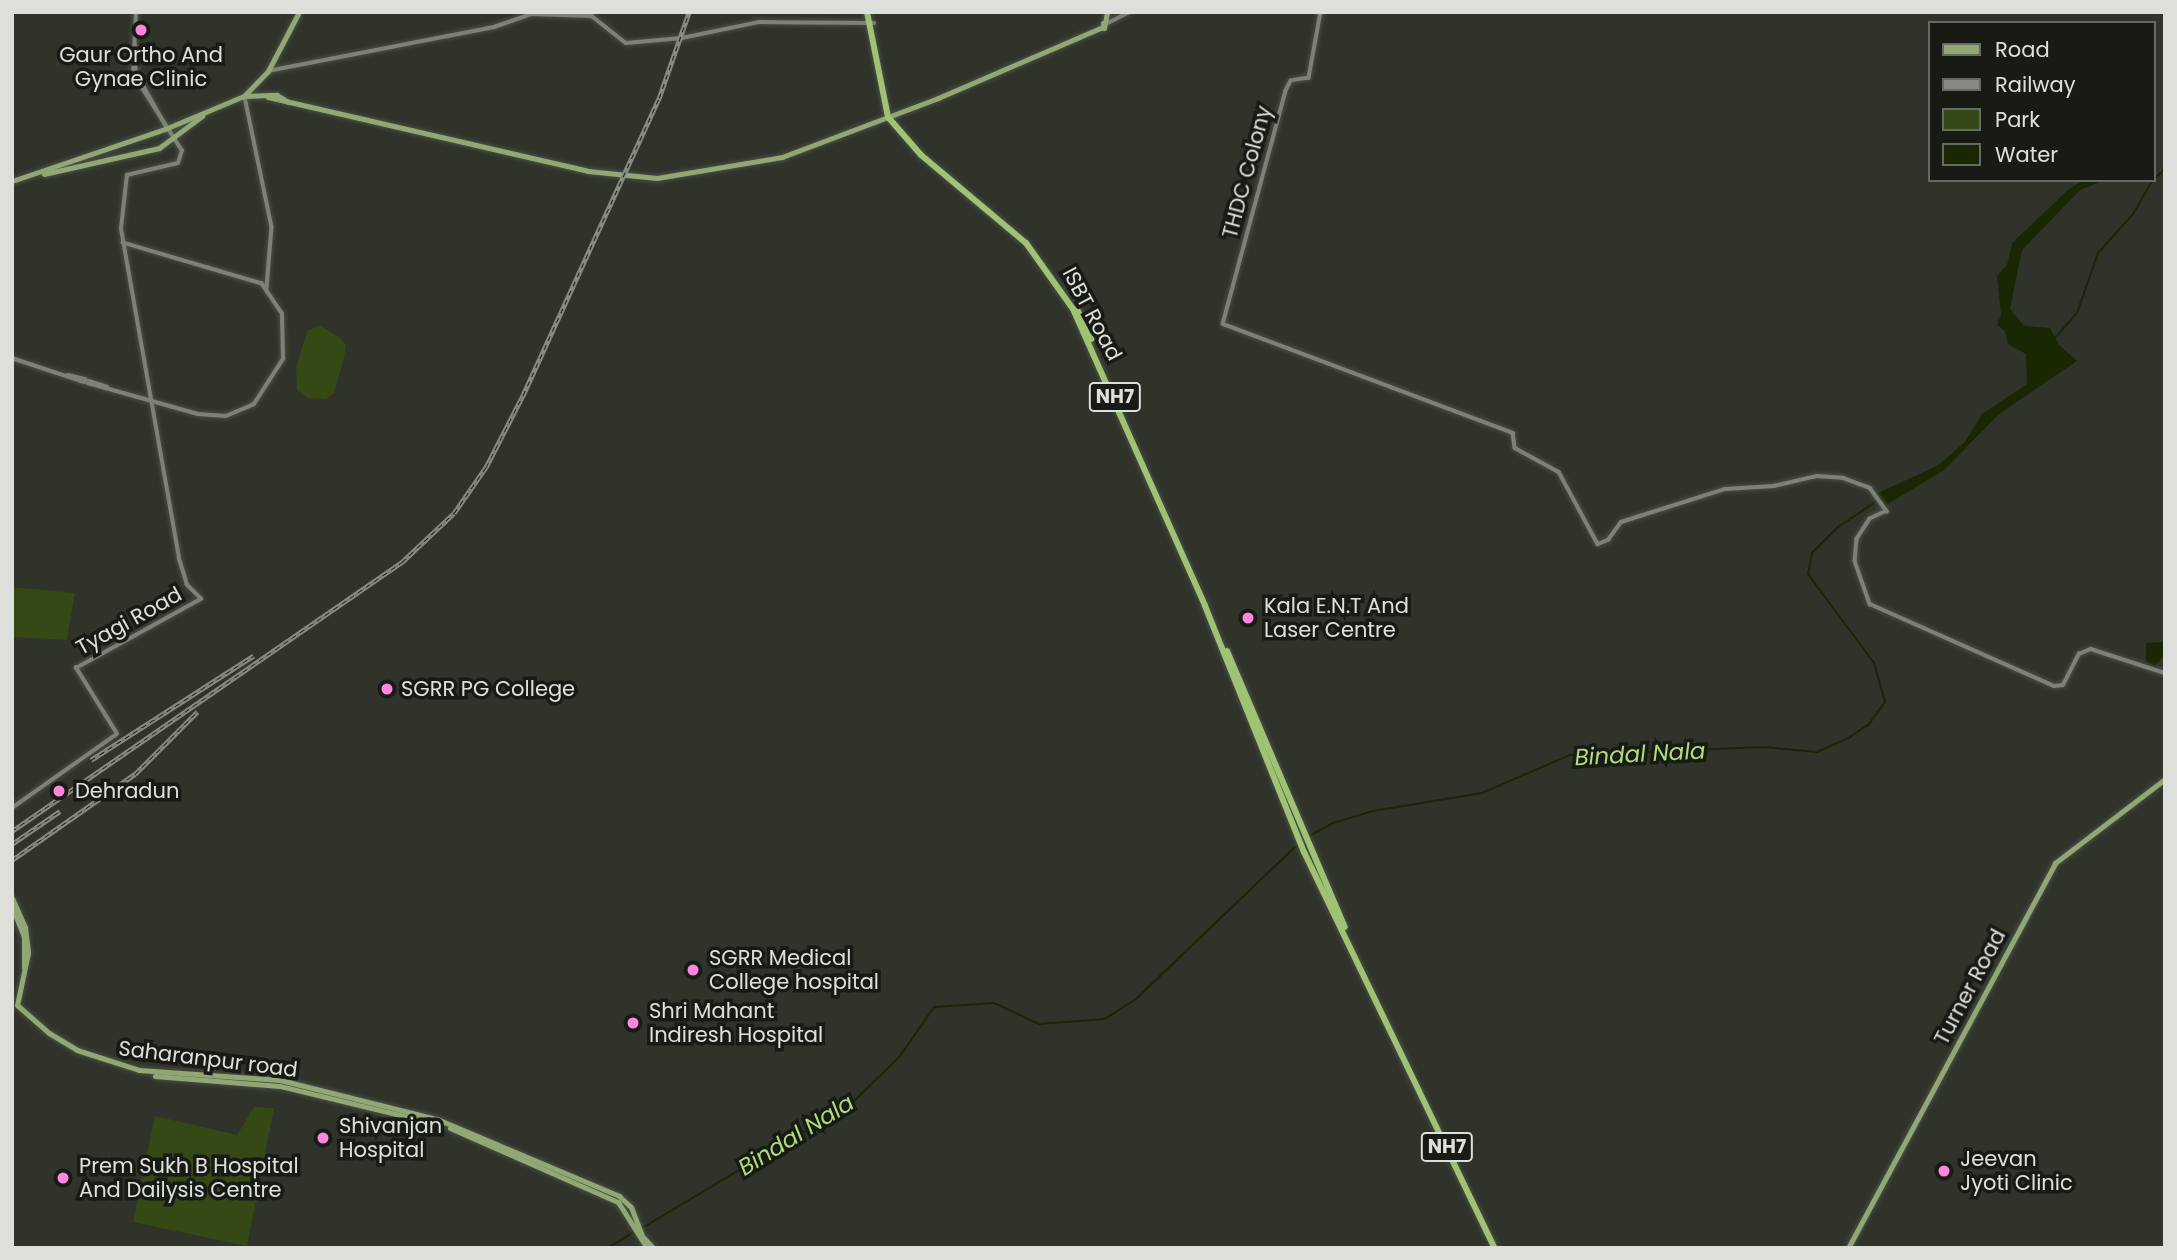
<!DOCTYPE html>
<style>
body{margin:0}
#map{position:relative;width:2177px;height:1260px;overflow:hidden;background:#2f332a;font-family:Poppins,sans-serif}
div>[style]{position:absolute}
.green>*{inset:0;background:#344914}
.water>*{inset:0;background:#192702}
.stream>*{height:2px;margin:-1px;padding:0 1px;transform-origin:1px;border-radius:1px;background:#192702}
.roads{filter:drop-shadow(0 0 2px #4a4e46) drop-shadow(0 0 2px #4a4e46)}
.minor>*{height:3.5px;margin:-1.75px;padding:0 1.75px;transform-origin:1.75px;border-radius:1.75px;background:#7d8278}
.major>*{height:5px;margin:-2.5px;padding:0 2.5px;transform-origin:2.5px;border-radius:2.5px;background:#91a875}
.highway>*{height:6px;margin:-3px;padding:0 3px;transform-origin:3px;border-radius:3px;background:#9fc273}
.rail>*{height:4.5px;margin-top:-2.25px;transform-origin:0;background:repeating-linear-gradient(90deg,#181a16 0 5px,#878a83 0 10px);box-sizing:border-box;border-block:2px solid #878a83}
.dots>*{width:19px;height:19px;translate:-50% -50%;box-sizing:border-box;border:4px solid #181a16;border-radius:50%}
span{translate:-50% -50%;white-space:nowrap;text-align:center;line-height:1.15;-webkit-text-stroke:7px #181a16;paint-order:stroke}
.shield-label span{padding:2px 5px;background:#181a16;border:2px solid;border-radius:5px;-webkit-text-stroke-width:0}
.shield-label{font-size:19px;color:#dde0da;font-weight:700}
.poi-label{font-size:21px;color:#dde0da}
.left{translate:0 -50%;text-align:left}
.street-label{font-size:21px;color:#dde0da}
.water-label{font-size:23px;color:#b1dc79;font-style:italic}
.frame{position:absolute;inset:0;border:14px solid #dde0da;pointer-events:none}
.legend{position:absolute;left:1928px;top:21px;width:228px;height:161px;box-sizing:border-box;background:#181a16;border:2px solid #676964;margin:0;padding:9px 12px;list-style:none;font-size:21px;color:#dde0da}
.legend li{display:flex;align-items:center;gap:14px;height:35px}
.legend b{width:35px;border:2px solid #676964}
</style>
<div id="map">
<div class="green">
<i style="clip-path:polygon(320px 325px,339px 337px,346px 345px,344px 358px,334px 393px,326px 399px,308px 398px,297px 390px,296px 368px,307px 331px)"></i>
<i style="clip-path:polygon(12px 587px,75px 593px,67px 640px,12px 637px)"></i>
<i style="clip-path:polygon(254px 1107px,274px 1108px,247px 1246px,133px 1222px,155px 1116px,237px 1135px)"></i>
</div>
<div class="water">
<i style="clip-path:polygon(2084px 180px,2105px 180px,2080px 190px,2022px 250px,2010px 309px,2024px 326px,2050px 328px,2059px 345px,2077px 361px,1999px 414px,1944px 470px,1886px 505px,1878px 493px,1937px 466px,1965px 442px,1982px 414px,2027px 384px,2026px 354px,2008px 344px,2005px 331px,1997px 325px,2001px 315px,1997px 276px,2007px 265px,2012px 243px,2069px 189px)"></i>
<i style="clip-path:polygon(2165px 642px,2165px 654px,2155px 666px,2146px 662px,2146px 643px)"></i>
</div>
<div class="stream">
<i style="left:2154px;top:179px;width:15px;rotate:-42deg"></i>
<i style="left:2055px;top:338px;width:33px;rotate:-49deg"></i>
<i style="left:2077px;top:313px;width:64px;rotate:-70.7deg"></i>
<i style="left:2098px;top:253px;width:52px;rotate:-48.1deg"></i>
<i style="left:2133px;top:214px;width:39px;rotate:-60deg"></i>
<i style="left:2165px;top:580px;width:5px;rotate:90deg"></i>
<i style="left:1302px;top:840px;width:35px;rotate:-29deg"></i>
<i style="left:1333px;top:823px;width:42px;rotate:-16.7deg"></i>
<i style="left:1373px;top:811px;width:110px;rotate:-9.4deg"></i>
<i style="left:1482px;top:793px;width:96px;rotate:-23.4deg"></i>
<i style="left:1570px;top:755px;width:193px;rotate:-2.4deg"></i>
<i style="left:1763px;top:747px;width:54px;rotate:5.3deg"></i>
<i style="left:1817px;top:752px;width:36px;rotate:-24deg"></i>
<i style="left:1850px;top:737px;width:23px;rotate:-34deg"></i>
<i style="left:1869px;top:724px;width:27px;rotate:-54deg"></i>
<i style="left:1885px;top:702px;width:41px;rotate:-105.8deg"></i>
<i style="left:1874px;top:663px;width:111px;rotate:-126.6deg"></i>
<i style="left:1808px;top:574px;width:21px;rotate:-79deg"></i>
<i style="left:1812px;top:553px;width:37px;rotate:-45deg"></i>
<i style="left:1838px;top:527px;width:54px;rotate:-33.7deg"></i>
<i style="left:642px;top:1228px;width:244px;rotate:-30.8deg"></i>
<i style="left:852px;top:1103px;width:67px;rotate:-44.4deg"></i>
<i style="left:900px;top:1056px;width:60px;rotate:-55.2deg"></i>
<i style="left:934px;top:1007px;width:60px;rotate:-3.8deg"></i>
<i style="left:994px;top:1003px;width:50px;rotate:25deg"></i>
<i style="left:1039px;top:1024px;width:66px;rotate:-4.3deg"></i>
<i style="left:1105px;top:1019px;width:38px;rotate:-33deg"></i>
<i style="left:1137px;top:998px;width:223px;rotate:-43.7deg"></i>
<i style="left:608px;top:1248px;width:31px;rotate:-32deg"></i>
</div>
<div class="roads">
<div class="minor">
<i style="left:1321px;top:12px;width:67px;rotate:100.3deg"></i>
<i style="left:1309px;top:78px;width:18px;rotate:171deg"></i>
<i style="left:1291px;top:81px;width:11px;rotate:117deg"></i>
<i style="left:1286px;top:91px;width:241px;rotate:105.1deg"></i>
<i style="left:1223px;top:324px;width:310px;rotate:20.6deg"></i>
<i style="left:1513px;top:433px;width:15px;rotate:82deg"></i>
<i style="left:1515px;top:448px;width:50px;rotate:28.6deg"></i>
<i style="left:1559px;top:472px;width:82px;rotate:61.6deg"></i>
<i style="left:1598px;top:544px;width:11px;rotate:-22deg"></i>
<i style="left:1608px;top:540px;width:22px;rotate:-54deg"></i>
<i style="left:1621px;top:522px;width:109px;rotate:-17.6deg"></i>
<i style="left:1725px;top:489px;width:49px;rotate:-3.5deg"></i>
<i style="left:1774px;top:486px;width:44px;rotate:-13.1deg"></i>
<i style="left:1817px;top:476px;width:26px;rotate:4deg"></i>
<i style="left:1843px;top:478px;width:29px;rotate:20deg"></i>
<i style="left:1870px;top:488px;width:29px;rotate:54deg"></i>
<i style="left:1887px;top:511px;width:19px;rotate:155deg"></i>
<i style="left:1870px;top:519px;width:24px;rotate:123deg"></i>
<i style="left:1857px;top:539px;width:22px;rotate:95deg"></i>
<i style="left:1855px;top:561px;width:46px;rotate:70.8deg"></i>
<i style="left:1870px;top:604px;width:201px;rotate:24deg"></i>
<i style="left:2054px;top:686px;width:9px;rotate:-6deg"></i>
<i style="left:2063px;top:685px;width:35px;rotate:-63deg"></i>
<i style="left:2079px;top:654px;width:13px;rotate:-23deg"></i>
<i style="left:2091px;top:649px;width:78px;rotate:18deg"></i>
<i style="left:1106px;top:24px;width:27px;rotate:-27deg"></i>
<i style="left:136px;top:46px;width:26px;rotate:90deg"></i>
<i style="left:136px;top:72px;width:64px;rotate:61deg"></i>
<i style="left:268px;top:71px;width:230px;rotate:-11deg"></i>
<i style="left:494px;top:27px;width:39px;rotate:-19deg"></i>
<i style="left:531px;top:14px;width:61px;rotate:1.9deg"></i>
<i style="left:592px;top:16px;width:43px;rotate:38.5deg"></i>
<i style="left:626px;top:43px;width:56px;rotate:-5.1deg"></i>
<i style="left:682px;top:38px;width:79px;rotate:-11.7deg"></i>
<i style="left:759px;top:22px;width:115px;rotate:0.5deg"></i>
<i style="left:245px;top:97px;width:133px;rotate:78.3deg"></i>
<i style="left:272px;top:227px;width:61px;rotate:94.7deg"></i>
<i style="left:12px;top:358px;width:76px;rotate:18.4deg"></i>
<i style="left:68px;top:375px;width:18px;rotate:13deg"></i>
<i style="left:89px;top:381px;width:19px;rotate:18deg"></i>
<i style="left:88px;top:383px;width:114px;rotate:15.7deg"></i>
<i style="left:198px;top:414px;width:28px;rotate:4deg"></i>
<i style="left:226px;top:416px;width:30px;rotate:-23deg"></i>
<i style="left:254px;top:404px;width:54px;rotate:-57.2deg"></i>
<i style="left:283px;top:359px;width:45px;rotate:-91.3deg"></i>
<i style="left:282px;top:314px;width:36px;rotate:-124deg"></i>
<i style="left:262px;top:284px;width:145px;rotate:-163.6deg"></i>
<i style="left:12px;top:808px;width:128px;rotate:-35.2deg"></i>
<i style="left:117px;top:734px;width:78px;rotate:-121.8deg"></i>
<i style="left:76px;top:668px;width:143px;rotate:-28.9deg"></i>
<i style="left:201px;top:599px;width:20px;rotate:-135deg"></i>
<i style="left:187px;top:585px;width:28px;rotate:-107deg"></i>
<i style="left:179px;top:558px;width:334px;rotate:-100deg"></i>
<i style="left:121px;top:229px;width:54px;rotate:-83.7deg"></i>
<i style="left:127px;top:175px;width:52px;rotate:-13.2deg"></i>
<i style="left:178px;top:163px;width:13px;rotate:-72deg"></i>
<i style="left:182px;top:151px;width:91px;rotate:-122.5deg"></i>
<i style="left:133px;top:74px;width:62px;rotate:-87.2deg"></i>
</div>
<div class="major">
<i style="left:1103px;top:23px;width:5px;rotate:79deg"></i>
<i style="left:1104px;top:28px;width:16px;rotate:-79deg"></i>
<i style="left:244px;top:96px;width:33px;rotate:-2deg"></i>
<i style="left:277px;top:95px;width:13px;rotate:32deg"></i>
<i style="left:268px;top:97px;width:328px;rotate:13deg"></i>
<i style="left:588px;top:171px;width:69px;rotate:5.8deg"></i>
<i style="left:657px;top:178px;width:127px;rotate:-9.5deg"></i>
<i style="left:782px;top:157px;width:167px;rotate:-20.7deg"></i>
<i style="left:938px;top:98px;width:180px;rotate:-23.3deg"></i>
<i style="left:44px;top:174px;width:118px;rotate:-12.7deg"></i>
<i style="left:159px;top:148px;width:54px;rotate:-36.7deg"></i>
<i style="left:12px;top:181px;width:162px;rotate:-18.8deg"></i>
<i style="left:165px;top:129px;width:86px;rotate:-22.7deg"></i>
<i style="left:244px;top:96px;width:35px;rotate:-46deg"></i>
<i style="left:268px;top:71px;width:67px;rotate:-62.3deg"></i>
<i style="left:12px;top:898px;width:32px;rotate:66deg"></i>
<i style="left:25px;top:927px;width:26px;rotate:83deg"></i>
<i style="left:28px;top:953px;width:53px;rotate:101.9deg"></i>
<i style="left:17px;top:1005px;width:43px;rotate:41.2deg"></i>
<i style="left:49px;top:1033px;width:33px;rotate:31deg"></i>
<i style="left:77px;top:1050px;width:65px;rotate:17.9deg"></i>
<i style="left:139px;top:1070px;width:141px;rotate:4.1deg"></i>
<i style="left:280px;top:1080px;width:162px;rotate:14deg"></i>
<i style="left:437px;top:1119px;width:198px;rotate:22.9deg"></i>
<i style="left:619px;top:1196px;width:16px;rotate:43deg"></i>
<i style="left:631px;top:1207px;width:31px;rotate:69deg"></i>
<i style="left:642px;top:1236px;width:16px;rotate:47deg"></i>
<i style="left:12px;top:907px;width:32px;rotate:68deg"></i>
<i style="left:24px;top:937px;width:30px;rotate:90deg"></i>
<i style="left:155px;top:1076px;width:125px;rotate:4.6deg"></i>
<i style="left:280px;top:1086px;width:166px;rotate:13.6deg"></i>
<i style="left:450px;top:1128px;width:184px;rotate:23.8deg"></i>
<i style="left:618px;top:1202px;width:54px;rotate:57.8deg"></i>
<i style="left:1848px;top:1248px;width:437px;rotate:-61.7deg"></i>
<i style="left:2055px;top:863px;width:138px;rotate:-37.4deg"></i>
</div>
<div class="highway">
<i style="left:867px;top:12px;width:107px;rotate:78.7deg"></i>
<i style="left:888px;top:117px;width:50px;rotate:49deg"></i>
<i style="left:921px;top:155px;width:137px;rotate:40deg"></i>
<i style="left:1026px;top:243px;width:81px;rotate:54.5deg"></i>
<i style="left:1073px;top:309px;width:325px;rotate:66deg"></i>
<i style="left:1205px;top:606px;width:265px;rotate:68.1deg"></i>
<i style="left:1304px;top:852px;width:440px;rotate:64.3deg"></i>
<i style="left:1078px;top:311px;width:31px;rotate:65deg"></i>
<i style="left:1227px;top:651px;width:300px;rotate:66.9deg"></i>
</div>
</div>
<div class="rail">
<i style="left:91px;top:760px;width:193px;rotate:-32.7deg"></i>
<i style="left:12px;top:831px;width:474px;rotate:-34.6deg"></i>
<i style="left:402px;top:562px;width:71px;rotate:-43.3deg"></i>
<i style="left:454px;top:513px;width:56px;rotate:-55.2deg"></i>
<i style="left:486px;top:467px;width:81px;rotate:-62.8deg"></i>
<i style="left:523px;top:395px;width:327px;rotate:-65.4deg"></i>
<i style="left:659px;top:98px;width:91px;rotate:-70.8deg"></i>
<i style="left:12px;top:844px;width:58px;rotate:-34.5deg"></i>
<i style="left:12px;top:860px;width:150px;rotate:-35deg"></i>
<i style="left:135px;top:774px;width:88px;rotate:-45deg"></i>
</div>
<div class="dots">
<i style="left:141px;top:30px;background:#ff85df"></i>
<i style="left:1248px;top:618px;background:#ff85df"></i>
<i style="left:387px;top:689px;background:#ff85df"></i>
<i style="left:59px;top:791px;background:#ff85df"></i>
<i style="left:693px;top:970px;background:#ff85df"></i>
<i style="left:633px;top:1023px;background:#ff85df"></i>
<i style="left:323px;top:1138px;background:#ff85df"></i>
<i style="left:1944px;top:1171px;background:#ff85df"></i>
<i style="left:63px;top:1178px;background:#ff85df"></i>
</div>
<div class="shield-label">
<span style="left:1115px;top:397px">NH7</span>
<span style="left:1447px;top:1147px">NH7</span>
</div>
<div class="poi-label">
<span style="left:141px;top:67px">Gaur Ortho And<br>Gynae Clinic</span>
<span class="left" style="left:1264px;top:618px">Kala E.N.T And<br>Laser Centre</span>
<span class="left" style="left:401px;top:689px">SGRR PG College</span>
<span class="left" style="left:75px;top:791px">Dehradun</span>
<span class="left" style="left:709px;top:970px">SGRR Medical<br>College hospital</span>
<span class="left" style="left:649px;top:1023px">Shri Mahant<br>Indiresh Hospital</span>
<span class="left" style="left:339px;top:1138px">Shivanjan<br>Hospital</span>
<span class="left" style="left:1960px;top:1171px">Jeevan<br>Jyoti Clinic</span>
<span class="left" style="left:79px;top:1178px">Prem Sukh B Hospital<br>And Dailysis Centre</span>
</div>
<div class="street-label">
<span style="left:1247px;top:172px;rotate:-75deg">THDC Colony</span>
<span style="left:1092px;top:314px;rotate:62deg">ISBT Road</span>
<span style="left:129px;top:621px;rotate:-29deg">Tyagi Road</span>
<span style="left:1970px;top:987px;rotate:-62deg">Turner Road</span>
<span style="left:208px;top:1059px;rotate:7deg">Saharanpur road</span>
</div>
<div class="water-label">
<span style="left:1640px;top:754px;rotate:-3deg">Bindal Nala</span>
<span style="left:796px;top:1135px;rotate:-32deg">Bindal Nala</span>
</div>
<div class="frame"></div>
<ul class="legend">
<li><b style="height:9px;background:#91a875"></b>Road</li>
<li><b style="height:9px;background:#878a83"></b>Railway</li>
<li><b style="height:19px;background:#344914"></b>Park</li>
<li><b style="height:19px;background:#192702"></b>Water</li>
</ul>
</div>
